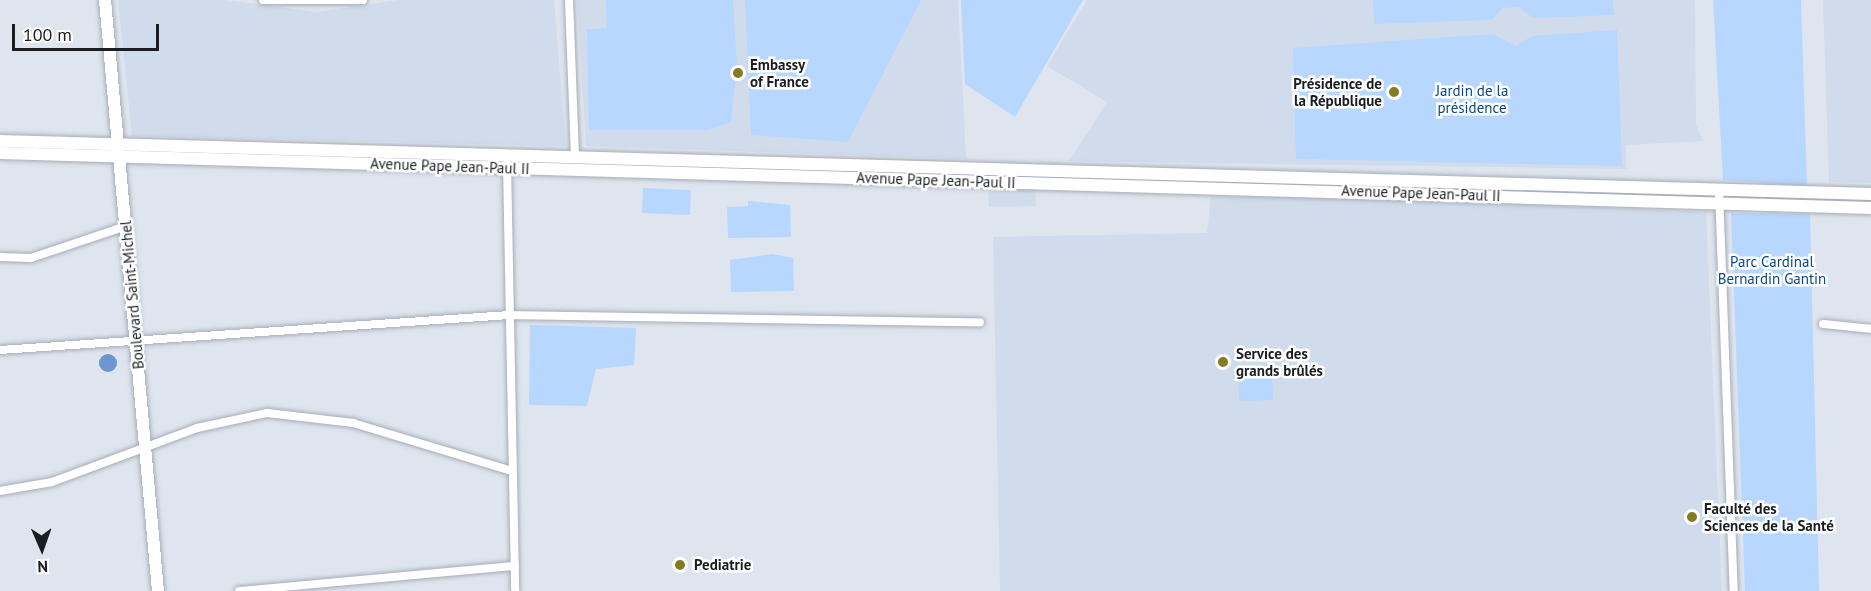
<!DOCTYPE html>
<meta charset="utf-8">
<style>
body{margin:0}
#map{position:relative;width:1871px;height:591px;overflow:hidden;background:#dee5ee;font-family:"PT Sans",sans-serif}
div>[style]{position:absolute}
.built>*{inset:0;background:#d0dcec}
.green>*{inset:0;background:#b7d7fe}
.water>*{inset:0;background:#6b97cd}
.round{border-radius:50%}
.roads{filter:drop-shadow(0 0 2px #a7adb6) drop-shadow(0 0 2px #a7adb6)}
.minor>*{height:8px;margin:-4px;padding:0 4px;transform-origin:4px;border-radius:4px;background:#fff}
.primary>*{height:12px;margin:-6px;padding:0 6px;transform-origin:6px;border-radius:6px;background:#fff}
.dots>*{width:16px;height:16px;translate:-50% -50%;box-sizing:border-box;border:3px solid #fff;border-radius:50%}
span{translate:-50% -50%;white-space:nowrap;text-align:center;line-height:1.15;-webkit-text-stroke:5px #fff;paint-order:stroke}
.poi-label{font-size:15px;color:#1b1e21;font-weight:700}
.left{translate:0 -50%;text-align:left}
.right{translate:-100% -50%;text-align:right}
.park-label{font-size:15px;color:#05498a}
.street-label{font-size:15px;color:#1b1e21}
.north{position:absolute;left:12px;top:519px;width:60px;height:60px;-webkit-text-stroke:4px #fff;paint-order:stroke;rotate:178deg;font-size:16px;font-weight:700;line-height:24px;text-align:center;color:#1b1e21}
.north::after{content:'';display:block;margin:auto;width:21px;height:27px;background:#1b1e21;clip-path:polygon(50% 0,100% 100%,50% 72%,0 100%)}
.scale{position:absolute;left:12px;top:24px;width:147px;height:27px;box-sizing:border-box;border:3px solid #1b1e21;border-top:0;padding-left:8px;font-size:18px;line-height:21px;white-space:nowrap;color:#1b1e21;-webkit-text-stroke:4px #fff;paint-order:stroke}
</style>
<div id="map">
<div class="built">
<i style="clip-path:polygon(118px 0,225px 0,317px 12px,398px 0,554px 0,566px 146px,132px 136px)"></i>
<i style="clip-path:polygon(577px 0,958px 0,966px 159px,586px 146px)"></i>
<i style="clip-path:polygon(1087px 0,1695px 0,1696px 124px,1703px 141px,1626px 145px,1626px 169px,1069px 161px,1107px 102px,1047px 66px)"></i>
<i style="clip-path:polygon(1823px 0,1871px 0,1871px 183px,1829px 182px)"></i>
<i style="clip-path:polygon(988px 186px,1035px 187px,1036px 206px,989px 207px)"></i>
<i style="clip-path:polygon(1341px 196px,1706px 212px,1722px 591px,1000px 591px,993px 237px,1207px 233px,1211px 197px)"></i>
</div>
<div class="green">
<i style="clip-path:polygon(606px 0,733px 0,737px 66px,731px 122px,708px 130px,589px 130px,587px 29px,607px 28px)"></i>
<i style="clip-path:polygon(745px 0,921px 0,848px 142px,751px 135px)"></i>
<i style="clip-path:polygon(961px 0,1083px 0,1015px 117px,965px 84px)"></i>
<i style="clip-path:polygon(1373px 0,1613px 0,1614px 15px,1533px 18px,1518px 7px,1503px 8px,1491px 20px,1374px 24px)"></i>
<i style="clip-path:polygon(1713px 0,1801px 0,1807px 186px,1723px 180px)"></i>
<i style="clip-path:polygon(1617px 30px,1622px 166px,1296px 159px,1293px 48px,1493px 34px,1516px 46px,1532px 36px)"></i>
<i style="clip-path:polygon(643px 188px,691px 190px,690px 215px,642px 213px)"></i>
<i style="clip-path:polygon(748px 201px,790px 205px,791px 237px,728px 238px,727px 207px,748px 206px)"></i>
<i style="clip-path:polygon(1731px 213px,1810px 214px,1819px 591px,1745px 591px)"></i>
<i style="clip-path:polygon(773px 254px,793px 258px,794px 291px,731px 292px,730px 260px)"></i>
<i style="clip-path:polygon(530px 325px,636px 328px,634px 365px,596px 369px,587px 406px,529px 405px)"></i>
<i style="clip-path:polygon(1272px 365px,1273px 400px,1239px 401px,1238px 366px)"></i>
</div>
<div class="water">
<i class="round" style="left:99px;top:354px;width:18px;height:18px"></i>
</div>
<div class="roads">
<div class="minor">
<i style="left:263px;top:0;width:100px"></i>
<i style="left:569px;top:0;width:158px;rotate:87.8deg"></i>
<i style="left:507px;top:164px;width:427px;rotate:88.9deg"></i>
<i style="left:1719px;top:190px;width:401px;rotate:87.9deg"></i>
<i style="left:0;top:257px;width:31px;rotate:2deg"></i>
<i style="left:31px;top:258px;width:100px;rotate:-18.6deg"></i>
<i style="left:1823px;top:324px;width:48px;rotate:5.9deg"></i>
<i style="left:0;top:350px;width:511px;rotate:-3.93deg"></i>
<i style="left:510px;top:315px;width:470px;rotate:0.9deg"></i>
<i style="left:0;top:491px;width:53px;rotate:-9.8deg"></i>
<i style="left:52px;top:482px;width:155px;rotate:-20.4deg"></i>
<i style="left:197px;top:428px;width:72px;rotate:-12.1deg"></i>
<i style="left:267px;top:413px;width:87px;rotate:6.6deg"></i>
<i style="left:353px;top:423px;width:166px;rotate:16.8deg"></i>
<i style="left:239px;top:591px;width:277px;rotate:-5.2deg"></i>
</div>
<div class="primary">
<i style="left:105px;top:0;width:593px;rotate:84.88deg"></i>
<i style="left:0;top:141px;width:1872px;rotate:1.62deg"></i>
<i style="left:0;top:153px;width:1872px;rotate:1.68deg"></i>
</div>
</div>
<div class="dots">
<i style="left:738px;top:73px;background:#847c22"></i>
<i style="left:1394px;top:92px;background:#847c22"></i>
<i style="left:1223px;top:362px;background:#847c22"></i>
<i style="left:1692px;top:517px;background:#847c22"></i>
<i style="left:680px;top:565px;background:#847c22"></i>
</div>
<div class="poi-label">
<span class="left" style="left:750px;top:73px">Embassy<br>of France</span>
<span class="right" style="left:1382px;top:92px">Présidence de<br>la République</span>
<span class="left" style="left:1236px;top:362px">Service des<br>grands brûlés</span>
<span class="left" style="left:1704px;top:517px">Faculté des<br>Sciences de la Santé</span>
<span class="left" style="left:694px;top:565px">Pediatrie</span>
</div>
<div class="park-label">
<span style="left:1472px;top:99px">Jardin de la<br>présidence</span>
<span style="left:1772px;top:270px">Parc Cardinal<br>Bernardin Gantin</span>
</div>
<div class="street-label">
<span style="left:450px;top:166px;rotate:2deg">Avenue Pape Jean-Paul II</span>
<span style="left:936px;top:180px;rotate:2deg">Avenue Pape Jean-Paul II</span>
<span style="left:1421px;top:193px;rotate:2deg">Avenue Pape Jean-Paul II</span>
<span style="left:132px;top:295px;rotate:-95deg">Boulevard Saint-Michel</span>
</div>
<div class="north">N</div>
<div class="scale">100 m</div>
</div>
